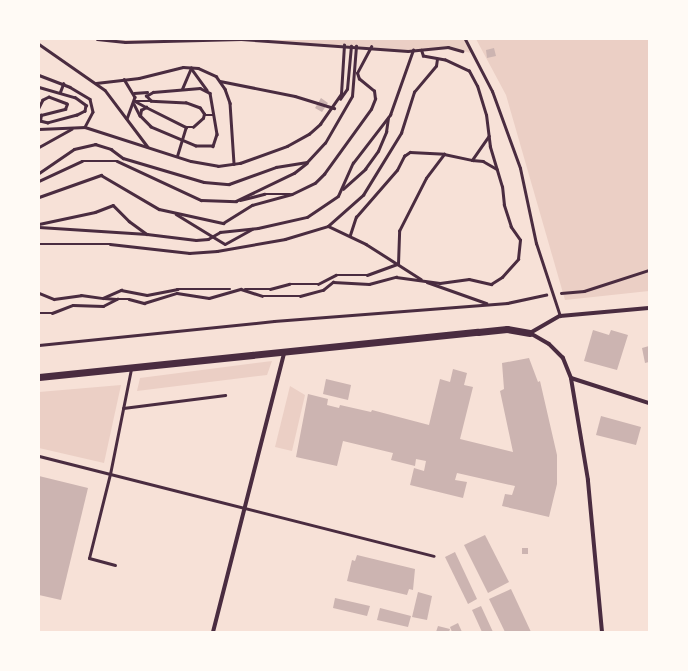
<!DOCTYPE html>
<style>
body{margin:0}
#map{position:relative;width:688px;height:671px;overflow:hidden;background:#f7e1d7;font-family:"Sofia Sans Condensed",sans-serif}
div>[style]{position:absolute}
.green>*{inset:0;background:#ebcfc5}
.building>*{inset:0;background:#ccb4b1}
.path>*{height:2.5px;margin:-1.25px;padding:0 1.25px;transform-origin:1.25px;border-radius:1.25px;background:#4a2c40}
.service>*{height:3px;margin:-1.5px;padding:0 1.5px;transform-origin:1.5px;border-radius:1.5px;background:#4a2c40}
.minor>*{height:4px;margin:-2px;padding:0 2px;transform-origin:2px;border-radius:2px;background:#4a2c40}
.tertiary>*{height:7px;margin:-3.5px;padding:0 3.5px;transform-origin:3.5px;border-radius:3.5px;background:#4a2c40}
span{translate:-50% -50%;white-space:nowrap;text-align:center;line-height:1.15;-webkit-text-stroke:3px #fffaf5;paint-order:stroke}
.frame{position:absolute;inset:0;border:40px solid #fffaf5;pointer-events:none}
</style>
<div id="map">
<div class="green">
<i style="clip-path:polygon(97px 39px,465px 39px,471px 53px,448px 47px,408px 51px,241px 39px,125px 42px)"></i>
<i style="clip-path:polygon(476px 39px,649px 39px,649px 291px,565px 300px,506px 95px)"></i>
<i style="clip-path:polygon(272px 361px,267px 375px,137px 391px,140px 378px)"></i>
<i style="clip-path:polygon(121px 385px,104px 463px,39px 448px,39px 392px)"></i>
<i style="clip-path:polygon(290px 386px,305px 395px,292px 451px,275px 447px)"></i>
</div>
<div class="building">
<i style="clip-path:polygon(494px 48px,496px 56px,487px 58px,486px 50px)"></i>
<i style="clip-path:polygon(321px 98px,328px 103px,322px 112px,315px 108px)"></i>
<i style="clip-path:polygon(593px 330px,609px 335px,611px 330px,628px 335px,617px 370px,584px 361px)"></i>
<i style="clip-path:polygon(649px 346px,649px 362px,645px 363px,642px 348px)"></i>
<i style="clip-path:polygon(529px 358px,538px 382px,540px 381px,557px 455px,557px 484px,549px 517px,502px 506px,505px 494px,512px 495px,515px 486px,457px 473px,455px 480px,467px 482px,463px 498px,410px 485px,414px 468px,424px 471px,426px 461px,416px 459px,415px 466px,391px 460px,393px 453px,343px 441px,337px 466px,296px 457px,308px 394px,328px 399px,327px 405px,339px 408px,340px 405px,371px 412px,372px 410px,429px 425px,440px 379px,450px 382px,453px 369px,467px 373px,464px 385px,473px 387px,460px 439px,513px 452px,500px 391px,504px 389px,502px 363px)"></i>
<i style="clip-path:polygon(326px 379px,351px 385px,348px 400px,323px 394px)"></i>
<i style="clip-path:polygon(601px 416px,641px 427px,636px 445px,596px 435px)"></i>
<i style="clip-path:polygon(39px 476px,88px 488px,61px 600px,39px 595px)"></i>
<i style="clip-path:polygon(485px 535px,509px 582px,488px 593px,464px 545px)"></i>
<i style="clip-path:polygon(522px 548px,528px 548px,528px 554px,522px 554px)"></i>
<i style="clip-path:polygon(455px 552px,477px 599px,468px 604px,445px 557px)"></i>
<i style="clip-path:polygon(357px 555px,415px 569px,413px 590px,409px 589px,407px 595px,347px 581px,352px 560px,355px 561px)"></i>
<i style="clip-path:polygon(511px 589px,531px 632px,505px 632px,489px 599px)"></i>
<i style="clip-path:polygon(418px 592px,432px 596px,427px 620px,412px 617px)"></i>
<i style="clip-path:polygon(335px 598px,370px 606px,367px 616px,333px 608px)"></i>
<i style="clip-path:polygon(481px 606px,493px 632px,482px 632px,472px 610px)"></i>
<i style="clip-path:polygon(380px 608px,411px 616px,408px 627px,377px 620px)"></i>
<i style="clip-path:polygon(458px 623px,462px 632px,452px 632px,450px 627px)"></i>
<i style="clip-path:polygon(438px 626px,450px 629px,449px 632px,436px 632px)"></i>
</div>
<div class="path">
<i style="left:97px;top:39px;width:28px;rotate:6deg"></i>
<i style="left:125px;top:42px;width:116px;rotate:-1.5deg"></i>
<i style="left:241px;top:39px;width:167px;rotate:4.1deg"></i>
<i style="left:408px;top:51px;width:40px;rotate:-5.7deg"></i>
<i style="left:448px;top:47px;width:15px;rotate:16deg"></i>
<i style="left:39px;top:44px;width:80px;rotate:34.9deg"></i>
<i style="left:105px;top:90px;width:71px;rotate:53deg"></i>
<i style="left:191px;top:68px;width:27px;rotate:54deg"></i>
<i style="left:39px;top:75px;width:33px;rotate:21deg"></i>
<i style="left:70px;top:87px;width:23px;rotate:31deg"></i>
<i style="left:90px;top:99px;width:13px;rotate:77deg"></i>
<i style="left:93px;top:112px;width:17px;rotate:118deg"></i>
<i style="left:124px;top:79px;width:21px;rotate:59deg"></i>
<i style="left:135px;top:97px;width:23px;rotate:110deg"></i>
<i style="left:220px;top:81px;width:76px;rotate:11.3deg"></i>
<i style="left:295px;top:96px;width:41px;rotate:17.1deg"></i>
<i style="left:96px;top:83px;width:43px;rotate:-6.6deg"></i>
<i style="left:139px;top:78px;width:45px;rotate:-14deg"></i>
<i style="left:183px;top:67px;width:15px;rotate:4deg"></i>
<i style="left:198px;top:68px;width:20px;rotate:24deg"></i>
<i style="left:216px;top:76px;width:16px;rotate:55deg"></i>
<i style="left:225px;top:89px;width:15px;rotate:70deg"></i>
<i style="left:230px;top:103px;width:61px;rotate:86.2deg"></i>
<i style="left:39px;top:87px;width:37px;rotate:16deg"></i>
<i style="left:75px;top:97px;width:14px;rotate:36deg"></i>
<i style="left:86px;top:105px;width:6px;rotate:99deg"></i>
<i style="left:85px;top:111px;width:9px;rotate:153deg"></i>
<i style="left:77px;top:115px;width:30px;rotate:165deg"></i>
<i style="left:48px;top:123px;width:8px;rotate:-166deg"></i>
<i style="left:40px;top:121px;width:6px;rotate:-81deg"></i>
<i style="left:41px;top:115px;width:25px;rotate:-14deg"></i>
<i style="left:65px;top:109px;width:5px;rotate:-68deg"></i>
<i style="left:67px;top:104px;width:19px;rotate:-159deg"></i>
<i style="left:49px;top:97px;width:7px;rotate:153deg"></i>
<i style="left:43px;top:100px;width:9px;rotate:117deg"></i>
<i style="left:200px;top:88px;width:11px;rotate:27deg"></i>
<i style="left:210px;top:93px;width:42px;rotate:80.3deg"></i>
<i style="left:217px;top:134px;width:13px;rotate:108deg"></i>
<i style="left:213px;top:146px;width:17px;rotate:180deg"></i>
<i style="left:196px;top:146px;width:49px;rotate:-157.1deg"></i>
<i style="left:151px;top:127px;width:16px;rotate:-135deg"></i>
<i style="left:140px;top:116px;width:6px;rotate:-81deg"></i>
<i style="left:141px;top:110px;width:6px;rotate:-31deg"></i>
<i style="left:146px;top:107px;width:45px;rotate:26.6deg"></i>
<i style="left:186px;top:127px;width:7px"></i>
<i style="left:193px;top:127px;width:13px;rotate:-42deg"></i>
<i style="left:203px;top:118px;width:4px;rotate:-76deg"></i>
<i style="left:204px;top:114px;width:7px;rotate:-124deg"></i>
<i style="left:200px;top:108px;width:15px;rotate:-160deg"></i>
<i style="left:186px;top:103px;width:35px;rotate:-177deg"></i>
<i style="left:151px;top:101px;width:7px;rotate:-135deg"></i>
<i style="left:146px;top:96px;width:8px;rotate:-30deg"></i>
<i style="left:153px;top:92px;width:47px;rotate:-4.9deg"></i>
<i style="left:182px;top:89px;width:23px;rotate:-67deg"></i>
<i style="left:60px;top:92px;width:9px;rotate:-69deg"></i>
<i style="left:134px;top:93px;width:13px;rotate:-4deg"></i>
<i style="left:340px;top:99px;width:12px;rotate:-55deg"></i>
<i style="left:347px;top:89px;width:43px;rotate:-84.7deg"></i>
<i style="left:135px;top:101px;width:15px"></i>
<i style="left:135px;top:101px;width:13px;rotate:29deg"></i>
<i style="left:134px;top:104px;width:13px;rotate:63deg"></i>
<i style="left:204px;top:115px;width:10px"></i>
<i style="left:39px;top:129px;width:46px;rotate:-2.5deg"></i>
<i style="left:85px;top:127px;width:111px;rotate:17.8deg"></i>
<i style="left:191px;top:161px;width:27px;rotate:10deg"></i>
<i style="left:218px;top:166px;width:22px;rotate:-8deg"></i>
<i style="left:240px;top:163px;width:50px;rotate:-19.9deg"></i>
<i style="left:287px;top:146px;width:25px;rotate:-29deg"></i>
<i style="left:309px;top:134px;width:15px;rotate:-42deg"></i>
<i style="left:320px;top:124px;width:37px;rotate:-55deg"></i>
<i style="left:341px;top:94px;width:49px;rotate:-86.5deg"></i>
<i style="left:39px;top:147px;width:37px;rotate:-29deg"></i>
<i style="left:177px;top:156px;width:30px;rotate:-73deg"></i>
<i style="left:472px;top:160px;width:11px;rotate:5deg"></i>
<i style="left:483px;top:161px;width:16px;rotate:30deg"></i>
<i style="left:39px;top:173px;width:42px;rotate:-34.4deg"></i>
<i style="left:74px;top:149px;width:22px;rotate:-13deg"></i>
<i style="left:95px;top:144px;width:17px;rotate:17deg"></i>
<i style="left:111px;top:149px;width:15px;rotate:37deg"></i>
<i style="left:123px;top:158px;width:84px;rotate:16.5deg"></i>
<i style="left:204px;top:182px;width:25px;rotate:5deg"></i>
<i style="left:229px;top:184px;width:50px;rotate:-19.9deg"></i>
<i style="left:276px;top:167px;width:31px;rotate:-9deg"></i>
<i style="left:307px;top:162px;width:26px;rotate:-47deg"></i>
<i style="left:325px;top:143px;width:54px;rotate:-60.1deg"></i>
<i style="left:352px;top:96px;width:50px;rotate:-85.4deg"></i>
<i style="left:39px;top:181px;width:47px;rotate:-24.9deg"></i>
<i style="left:82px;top:161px;width:35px"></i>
<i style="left:117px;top:161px;width:93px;rotate:24.9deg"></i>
<i style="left:201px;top:200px;width:35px;rotate:2deg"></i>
<i style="left:236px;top:201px;width:64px;rotate:-25.8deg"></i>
<i style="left:294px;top:173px;width:16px;rotate:-38deg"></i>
<i style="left:343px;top:189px;width:30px;rotate:-42deg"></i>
<i style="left:365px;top:169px;width:22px;rotate:-54deg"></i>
<i style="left:378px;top:151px;width:21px;rotate:-67deg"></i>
<i style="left:386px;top:132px;width:14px;rotate:-82deg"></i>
<i style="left:39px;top:197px;width:66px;rotate:-19.5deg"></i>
<i style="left:101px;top:175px;width:67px;rotate:30.4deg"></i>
<i style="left:159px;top:209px;width:66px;rotate:12.3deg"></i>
<i style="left:223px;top:223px;width:34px;rotate:-32deg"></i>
<i style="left:252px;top:205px;width:41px;rotate:-15.4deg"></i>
<i style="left:292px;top:194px;width:25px;rotate:-26deg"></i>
<i style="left:315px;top:183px;width:13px;rotate:-45deg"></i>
<i style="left:324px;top:174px;width:80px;rotate:-54.1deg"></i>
<i style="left:371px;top:109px;width:11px;rotate:-68deg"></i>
<i style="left:375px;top:99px;width:8px;rotate:-97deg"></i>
<i style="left:374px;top:91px;width:19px;rotate:-141deg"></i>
<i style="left:359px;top:79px;width:6px;rotate:-108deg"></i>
<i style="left:357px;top:73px;width:30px;rotate:-62deg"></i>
<i style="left:240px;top:200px;width:25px;rotate:-14deg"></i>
<i style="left:264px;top:194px;width:26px"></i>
<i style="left:176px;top:214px;width:57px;rotate:31.5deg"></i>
<i style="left:225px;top:244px;width:31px;rotate:-29deg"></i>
<i style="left:39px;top:224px;width:57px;rotate:-12.1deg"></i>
<i style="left:95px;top:212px;width:19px;rotate:-21deg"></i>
<i style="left:113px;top:205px;width:23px;rotate:45deg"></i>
<i style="left:129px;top:221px;width:22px;rotate:36deg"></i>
<i style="left:147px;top:234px;width:49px;rotate:7deg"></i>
<i style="left:196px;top:240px;width:12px;rotate:-5deg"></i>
<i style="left:208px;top:239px;width:14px;rotate:-30deg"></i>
<i style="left:220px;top:232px;width:38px;rotate:-6deg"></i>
<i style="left:258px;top:228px;width:50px;rotate:-12.7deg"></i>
<i style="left:307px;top:217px;width:37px;rotate:-34deg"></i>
<i style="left:338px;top:196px;width:36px;rotate:-66deg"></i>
<i style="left:353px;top:163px;width:61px;rotate:-52.4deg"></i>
<i style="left:390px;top:115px;width:69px;rotate:-70.5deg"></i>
<i style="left:328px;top:226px;width:42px;rotate:25.3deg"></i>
<i style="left:366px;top:244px;width:65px;rotate:32.5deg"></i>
<i style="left:39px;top:227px;width:108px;rotate:3.7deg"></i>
<i style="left:350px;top:235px;width:19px;rotate:-72deg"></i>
<i style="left:356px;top:217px;width:62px;rotate:-48.9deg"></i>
<i style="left:397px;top:170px;width:16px;rotate:-63deg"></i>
<i style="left:404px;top:156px;width:7px;rotate:-34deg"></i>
<i style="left:410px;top:152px;width:34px;rotate:3deg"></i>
<i style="left:39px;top:244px;width:71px"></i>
<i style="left:110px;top:244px;width:80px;rotate:6.5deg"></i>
<i style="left:189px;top:253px;width:28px;rotate:-4deg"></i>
<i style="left:217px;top:251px;width:69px;rotate:-10deg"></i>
<i style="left:285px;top:239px;width:45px;rotate:-16.8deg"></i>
<i style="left:328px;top:226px;width:47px;rotate:-41.5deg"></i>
<i style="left:363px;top:195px;width:73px;rotate:-58.5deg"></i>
<i style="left:401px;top:133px;width:43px;rotate:-72.4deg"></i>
<i style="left:414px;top:92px;width:34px;rotate:-50deg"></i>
<i style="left:436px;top:66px;width:7px;rotate:-82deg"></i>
<i style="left:427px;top:282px;width:63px;rotate:19.6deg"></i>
<i style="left:245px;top:289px;width:25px"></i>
<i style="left:270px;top:289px;width:20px;rotate:-15deg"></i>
<i style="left:289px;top:284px;width:29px"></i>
<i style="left:318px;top:284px;width:20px;rotate:-27deg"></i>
<i style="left:336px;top:275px;width:31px"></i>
<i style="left:367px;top:275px;width:33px;rotate:-20deg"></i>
<i style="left:398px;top:264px;width:33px;rotate:-88deg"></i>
<i style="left:399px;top:231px;width:59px;rotate:-63deg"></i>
<i style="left:426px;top:178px;width:30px;rotate:-53deg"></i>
<i style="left:444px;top:154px;width:29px;rotate:12deg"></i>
<i style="left:472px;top:160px;width:29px;rotate:-55deg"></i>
<i style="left:39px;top:293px;width:16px;rotate:22deg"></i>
<i style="left:54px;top:299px;width:27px;rotate:-8deg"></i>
<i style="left:81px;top:295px;width:22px;rotate:8deg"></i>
<i style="left:103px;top:298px;width:20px;rotate:-24deg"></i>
<i style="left:121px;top:290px;width:26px;rotate:11deg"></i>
<i style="left:147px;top:295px;width:31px;rotate:-11deg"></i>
<i style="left:177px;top:289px;width:53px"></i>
<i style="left:561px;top:293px;width:23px;rotate:-5deg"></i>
<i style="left:584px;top:291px;width:68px;rotate:-17.9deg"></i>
<i style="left:104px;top:298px;width:12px;rotate:5deg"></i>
<i style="left:39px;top:313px;width:13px"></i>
<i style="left:52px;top:313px;width:22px;rotate:-21deg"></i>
<i style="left:73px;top:305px;width:30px;rotate:2deg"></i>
<i style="left:103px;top:306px;width:16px;rotate:-27deg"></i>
<i style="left:117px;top:299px;width:12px"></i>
<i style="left:129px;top:299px;width:16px;rotate:15deg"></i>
<i style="left:144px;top:303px;width:34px;rotate:-17deg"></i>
<i style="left:177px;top:293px;width:32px;rotate:9deg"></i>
<i style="left:209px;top:298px;width:33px;rotate:-16deg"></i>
<i style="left:241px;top:289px;width:22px;rotate:18deg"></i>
<i style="left:262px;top:296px;width:38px"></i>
<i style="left:300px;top:296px;width:24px;rotate:-15deg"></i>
<i style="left:323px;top:290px;width:13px;rotate:-39deg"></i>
<i style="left:333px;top:282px;width:36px;rotate:3deg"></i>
<i style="left:369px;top:284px;width:28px;rotate:-15deg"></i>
<i style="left:396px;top:277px;width:44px;rotate:7.8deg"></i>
<i style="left:440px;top:283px;width:29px;rotate:-8deg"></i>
<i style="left:469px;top:279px;width:23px;rotate:13deg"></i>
<i style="left:491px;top:284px;width:13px;rotate:-32deg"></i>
<i style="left:502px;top:277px;width:24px;rotate:-48deg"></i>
<i style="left:518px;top:259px;width:19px;rotate:-84deg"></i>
<i style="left:520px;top:240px;width:16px;rotate:-125deg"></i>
<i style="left:511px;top:227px;width:23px;rotate:-108deg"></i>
<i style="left:504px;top:205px;width:18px;rotate:-96deg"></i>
<i style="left:502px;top:187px;width:42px;rotate:-106.7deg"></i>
<i style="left:490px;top:147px;width:32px;rotate:-97deg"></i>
<i style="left:486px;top:115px;width:30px;rotate:-107deg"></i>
<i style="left:477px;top:86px;width:17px;rotate:-118deg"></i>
<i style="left:469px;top:71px;width:26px;rotate:-155deg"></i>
<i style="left:445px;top:60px;width:22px;rotate:-170deg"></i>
<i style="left:423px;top:56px;width:6px;rotate:-108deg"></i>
<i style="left:39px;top:345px;width:236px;rotate:-5.8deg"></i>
<i style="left:274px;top:321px;width:234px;rotate:-4.4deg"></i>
<i style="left:507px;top:303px;width:40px;rotate:-12deg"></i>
</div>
<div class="service">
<i style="left:465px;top:39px;width:59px;rotate:62.6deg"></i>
<i style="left:492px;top:91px;width:82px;rotate:70deg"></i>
<i style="left:520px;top:168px;width:77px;rotate:78deg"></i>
<i style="left:536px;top:243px;width:77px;rotate:71.8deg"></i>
<i style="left:123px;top:408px;width:103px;rotate:-7.3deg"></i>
<i style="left:39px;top:456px;width:407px;rotate:14.2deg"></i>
<i style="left:115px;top:565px;width:27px;rotate:-165deg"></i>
<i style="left:89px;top:558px;width:87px;rotate:-76deg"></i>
<i style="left:110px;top:474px;width:107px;rotate:-78.7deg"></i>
</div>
<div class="minor">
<i style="left:571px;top:378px;width:82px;rotate:17.8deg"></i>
<i style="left:213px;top:632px;width:287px;rotate:-75.7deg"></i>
<i style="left:602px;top:632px;width:153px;rotate:-95.3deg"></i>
<i style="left:588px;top:480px;width:103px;rotate:-99.5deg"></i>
<i style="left:571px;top:378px;width:22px;rotate:-112deg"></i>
<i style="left:563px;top:358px;width:20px;rotate:-135deg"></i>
<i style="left:549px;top:344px;width:22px;rotate:-150deg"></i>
<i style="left:530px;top:333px;width:34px;rotate:-30deg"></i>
<i style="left:560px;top:316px;width:89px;rotate:-5.1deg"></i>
</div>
<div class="tertiary">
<i style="left:39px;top:377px;width:441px;rotate:-5.9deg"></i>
<i style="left:478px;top:332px;width:29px;rotate:-6deg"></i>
<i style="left:507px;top:329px;width:23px;rotate:10deg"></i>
</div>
<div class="frame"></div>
</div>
